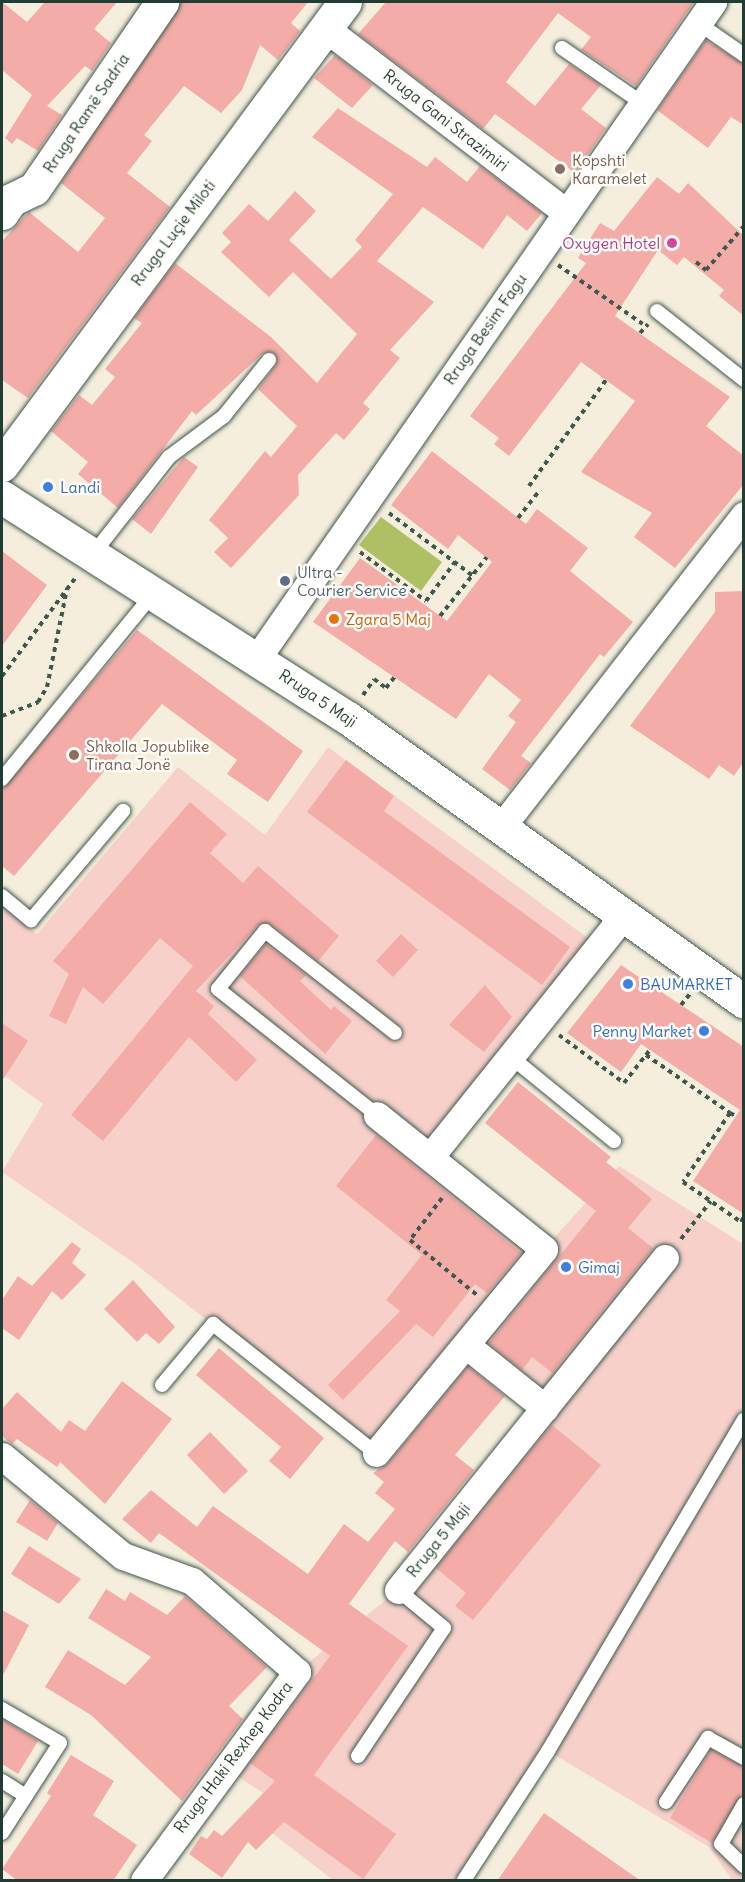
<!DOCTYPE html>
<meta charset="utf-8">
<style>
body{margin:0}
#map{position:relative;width:745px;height:1882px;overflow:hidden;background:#f5eedc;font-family:Delius,sans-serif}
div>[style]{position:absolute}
.built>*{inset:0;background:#f7d0ca}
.green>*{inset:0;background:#aec063}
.building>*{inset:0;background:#f4aca8}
.path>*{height:4px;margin-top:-2px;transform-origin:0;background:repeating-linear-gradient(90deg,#3f584d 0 4.5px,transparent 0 9px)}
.roads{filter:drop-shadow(0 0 2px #3f584d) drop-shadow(0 0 2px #3f584d)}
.lane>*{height:14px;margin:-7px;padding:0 7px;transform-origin:7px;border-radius:7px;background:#fff}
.street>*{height:27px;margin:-13.5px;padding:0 13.5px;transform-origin:13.5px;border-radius:13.5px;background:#fff}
.secondary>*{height:33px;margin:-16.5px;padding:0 16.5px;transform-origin:16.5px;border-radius:16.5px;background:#fff}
.dots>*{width:16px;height:16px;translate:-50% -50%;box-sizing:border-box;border:3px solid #fdfcf7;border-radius:50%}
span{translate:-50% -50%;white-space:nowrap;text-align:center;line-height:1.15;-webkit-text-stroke:5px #fdfcf7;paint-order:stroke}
.street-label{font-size:16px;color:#1f3d34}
.education-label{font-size:16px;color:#785e54}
.left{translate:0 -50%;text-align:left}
.hotel-label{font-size:16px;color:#b23c85}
.right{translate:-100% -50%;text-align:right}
.shop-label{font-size:16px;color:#366cbe}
.service-label{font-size:16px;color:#4e5e75}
.food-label{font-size:16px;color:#c56008}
.frame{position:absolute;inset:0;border:3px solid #1f3d34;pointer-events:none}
</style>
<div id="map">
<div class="built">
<i style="clip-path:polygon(328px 747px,600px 947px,431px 1157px,544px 1249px,619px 1166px,743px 1244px,743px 1880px,732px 1880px,709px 1847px,548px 1751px,464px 1880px,333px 1880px,267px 1829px,274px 1800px,225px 1768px,297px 1672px,398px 1590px,545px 1408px,466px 1345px,376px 1453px,134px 1263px,2px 1172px,43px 1104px,2px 1074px,2px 905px,37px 934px,178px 767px,265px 835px)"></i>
</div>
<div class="green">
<i style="clip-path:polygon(381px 517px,442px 562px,421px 591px,359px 545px)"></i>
</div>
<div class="building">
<i style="clip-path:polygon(2px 2px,27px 22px,45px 2px,117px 2px,94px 29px,111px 43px,92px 71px,85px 66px,47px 106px,62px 115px,38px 151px,17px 138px,12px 144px,5px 138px,32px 95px,2px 70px)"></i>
<i style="clip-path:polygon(180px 2px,308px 2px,291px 23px,300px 31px,278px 60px,260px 45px,242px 90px,221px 113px,184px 86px,144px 135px,152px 141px,127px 173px,170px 207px,28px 398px,2px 380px,2px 241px,29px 212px,78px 252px,105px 218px,61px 183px)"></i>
<i style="clip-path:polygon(386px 2px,694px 2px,636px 86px,581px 50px,591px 37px,558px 13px,506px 82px,535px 106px,569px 64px,601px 85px,581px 109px,606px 128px,575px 173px,495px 114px,483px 129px,358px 34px)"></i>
<i style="clip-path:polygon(706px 40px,744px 64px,744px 125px,731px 117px,708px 148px,657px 110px)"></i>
<i style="clip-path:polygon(335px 55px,373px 85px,352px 108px,314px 78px)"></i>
<i style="clip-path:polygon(338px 108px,427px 167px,435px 157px,467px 182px,480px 166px,542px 213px,527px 231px,507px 215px,483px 249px,423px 207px,377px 261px,434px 302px,390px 350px,400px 358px,363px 403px,370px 409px,344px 440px,336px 433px,298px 475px,299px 495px,231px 568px,214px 552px,228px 538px,209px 520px,265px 451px,271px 457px,297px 426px,258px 389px,276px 365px,274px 353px,262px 354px,196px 415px,192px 411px,118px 508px,78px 474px,88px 462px,51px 431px,79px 395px,92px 405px,115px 377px,105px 369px,142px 323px,134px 318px,175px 263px,271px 337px,317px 383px,357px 334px,293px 272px,269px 297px,221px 252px,231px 242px,222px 233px,249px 204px,268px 221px,295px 191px,316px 211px,289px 240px,331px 279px,362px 247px,355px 240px,393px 194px,312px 137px)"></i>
<i style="clip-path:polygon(657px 177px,679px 194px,688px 183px,744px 236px,744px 316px,719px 296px,724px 290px,684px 257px,677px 265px,658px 250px,615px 316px,730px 397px,706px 426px,744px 456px,744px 484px,675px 568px,634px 537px,652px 513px,581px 472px,635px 401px,581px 362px,509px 456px,494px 444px,499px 438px,470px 416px,586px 263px,578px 258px,600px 223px,614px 231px)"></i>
<i style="clip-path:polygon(432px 451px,526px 524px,537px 509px,588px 548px,570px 571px,633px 622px,604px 657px,600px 654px,521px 756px,531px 763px,510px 790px,482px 769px,516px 722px,508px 716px,521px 700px,489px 674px,456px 719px,313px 622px,360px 558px,447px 621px,492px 562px,458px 535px,448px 549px,391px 505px)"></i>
<i style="clip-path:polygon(184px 457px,198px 467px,151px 534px,132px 519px)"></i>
<i style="clip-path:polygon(2px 551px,47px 585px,2px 646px)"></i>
<i style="clip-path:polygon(744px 591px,744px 761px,734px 776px,719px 765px,709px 779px,630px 726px,715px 612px,715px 592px)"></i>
<i style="clip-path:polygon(137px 630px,303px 751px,268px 802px,227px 774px,237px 760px,162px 704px,14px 876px,2px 866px,2px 789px)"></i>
<i style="clip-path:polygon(346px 760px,394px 796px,384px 811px,570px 947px,542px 985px,307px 812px)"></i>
<i style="clip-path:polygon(190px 802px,227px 834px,210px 853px,243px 883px,258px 866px,339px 936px,318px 961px,271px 924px,258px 925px,196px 991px,214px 1006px,208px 1014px,257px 1060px,236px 1082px,189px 1037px,103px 1141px,71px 1115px,193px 966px,160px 938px,103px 1004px,83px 987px,66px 1024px,49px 1016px,69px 974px,53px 961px)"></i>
<i style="clip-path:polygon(401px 934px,418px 950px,393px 977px,376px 961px)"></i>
<i style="clip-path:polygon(266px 944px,306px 975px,300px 981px,331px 1010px,334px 1006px,352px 1021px,325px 1054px,240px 976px)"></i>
<i style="clip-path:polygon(621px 965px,744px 1047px,744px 1214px,693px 1181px,740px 1110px,641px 1044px,621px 1072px,567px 1033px)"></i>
<i style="clip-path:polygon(485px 985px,512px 1017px,484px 1052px,449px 1025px)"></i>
<i style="clip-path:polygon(2px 1023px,28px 1041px,2px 1081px)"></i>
<i style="clip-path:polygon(518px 1082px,611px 1157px,606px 1162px,652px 1199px,628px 1228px,653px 1248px,552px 1373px,532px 1357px,522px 1370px,489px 1343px,596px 1211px,485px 1123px)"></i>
<i style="clip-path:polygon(376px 1135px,521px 1253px,487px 1293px,475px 1284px,433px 1337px,416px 1324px,343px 1400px,328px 1385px,400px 1311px,386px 1300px,422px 1255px,336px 1186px)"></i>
<i style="clip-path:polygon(72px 1242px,81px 1249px,72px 1263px,86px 1275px,62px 1300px,52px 1291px,19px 1340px,2px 1328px,2px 1300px,18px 1276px,32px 1286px)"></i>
<i style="clip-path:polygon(133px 1280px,175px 1327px,159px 1344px,146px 1333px,137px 1342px,104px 1309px)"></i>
<i style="clip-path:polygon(219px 1348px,324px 1438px,290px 1479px,269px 1461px,281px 1447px,196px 1375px)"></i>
<i style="clip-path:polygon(468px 1366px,505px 1396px,455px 1455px,474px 1470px,408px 1552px,395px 1541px,349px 1604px,408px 1646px,314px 1775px,396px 1834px,363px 1879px,284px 1822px,256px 1850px,248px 1842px,222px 1878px,189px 1854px,201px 1836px,207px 1839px,214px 1830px,222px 1836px,275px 1781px,250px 1763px,330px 1656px,159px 1533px,151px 1543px,122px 1519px,151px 1490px,197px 1527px,213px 1506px,308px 1574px,344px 1524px,368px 1542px,395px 1509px,375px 1493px,384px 1482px,373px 1473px,388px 1463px)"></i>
<i style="clip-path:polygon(122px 1381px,172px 1419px,105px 1504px,60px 1462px,57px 1467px,17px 1439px,12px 1444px,2px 1436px,2px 1409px,17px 1392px,61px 1432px,69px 1420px,85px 1431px)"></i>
<i style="clip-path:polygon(552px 1425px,601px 1465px,473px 1620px,455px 1606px,466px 1593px,436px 1568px)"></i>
<i style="clip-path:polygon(210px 1432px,248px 1471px,224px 1494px,187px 1455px)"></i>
<i style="clip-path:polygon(30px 1500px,58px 1523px,47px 1541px,16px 1522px)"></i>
<i style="clip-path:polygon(29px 1546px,81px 1579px,59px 1604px,11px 1574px)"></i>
<i style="clip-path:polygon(106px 1589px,125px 1601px,130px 1592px,167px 1615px,185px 1596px,267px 1667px,229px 1706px,243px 1719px,182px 1801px,91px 1715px,45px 1687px,68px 1650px,125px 1685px,151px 1657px,88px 1618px)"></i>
<i style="clip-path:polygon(2px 1610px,29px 1625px,2px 1677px)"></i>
<i style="clip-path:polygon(2px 1719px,38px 1741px,18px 1774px,2px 1764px)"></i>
<i style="clip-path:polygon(711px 1750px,744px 1767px,744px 1790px,712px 1843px,670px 1818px)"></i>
<i style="clip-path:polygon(71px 1755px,114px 1781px,93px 1815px,137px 1845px,113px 1881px,18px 1881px,2px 1869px,51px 1796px,47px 1793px)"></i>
<i style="clip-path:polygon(544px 1813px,641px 1881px,497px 1881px)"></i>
</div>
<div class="path">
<i style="left:696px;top:262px;width:13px;rotate:39deg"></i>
<i style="left:706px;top:270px;width:58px;rotate:-49.2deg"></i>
<i style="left:558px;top:265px;width:103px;rotate:34.8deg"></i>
<i style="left:640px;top:333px;width:12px;rotate:-48deg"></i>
<i style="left:529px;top:486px;width:131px;rotate:-54deg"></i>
<i style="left:389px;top:513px;width:104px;rotate:36.8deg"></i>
<i style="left:518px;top:518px;width:36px;rotate:-52deg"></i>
<i style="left:360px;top:552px;width:82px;rotate:36.6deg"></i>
<i style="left:426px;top:601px;width:49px;rotate:-53.4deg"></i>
<i style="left:440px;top:616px;width:75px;rotate:-51.5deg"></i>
<i style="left:2px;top:676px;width:124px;rotate:-53.2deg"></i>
<i style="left:363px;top:695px;width:19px;rotate:-55deg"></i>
<i style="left:374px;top:679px;width:15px;rotate:37deg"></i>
<i style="left:386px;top:688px;width:16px;rotate:-52deg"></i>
<i style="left:2px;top:716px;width:39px;rotate:-21deg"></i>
<i style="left:38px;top:702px;width:17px;rotate:-59deg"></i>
<i style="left:47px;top:687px;width:100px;rotate:-78.5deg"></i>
<i style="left:681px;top:1005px;width:14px;rotate:-51deg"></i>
<i style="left:559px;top:1035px;width:81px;rotate:36.4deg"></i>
<i style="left:624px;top:1083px;width:36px;rotate:-52deg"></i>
<i style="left:646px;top:1055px;width:102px;rotate:34.6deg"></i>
<i style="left:730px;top:1113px;width:83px;rotate:124.3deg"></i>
<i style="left:683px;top:1182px;width:70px;rotate:34.6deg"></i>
<i style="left:741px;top:1222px;width:6px;rotate:-59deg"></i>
<i style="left:646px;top:1055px;width:6px;rotate:-51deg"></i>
<i style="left:730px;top:1113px;width:7px;rotate:27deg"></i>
<i style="left:442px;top:1198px;width:53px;rotate:127.3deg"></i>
<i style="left:410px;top:1240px;width:87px;rotate:39.4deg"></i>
<i style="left:681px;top:1239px;width:48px;rotate:-51.7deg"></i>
</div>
<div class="roads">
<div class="lane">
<i style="left:698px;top:23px;width:56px;rotate:34.8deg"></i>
<i style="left:562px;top:48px;width:97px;rotate:34.5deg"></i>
<i style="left:657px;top:311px;width:111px;rotate:38.4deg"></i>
<i style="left:94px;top:553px;width:122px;rotate:-52deg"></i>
<i style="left:169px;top:457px;width:69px;rotate:-36.7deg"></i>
<i style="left:224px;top:416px;width:72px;rotate:-51.2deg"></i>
<i style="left:2px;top:779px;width:239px;rotate:-50.8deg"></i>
<i style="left:2px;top:896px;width:38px;rotate:40deg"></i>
<i style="left:31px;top:920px;width:143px;rotate:-49.8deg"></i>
<i style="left:511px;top:1057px;width:133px;rotate:39.2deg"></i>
<i style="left:377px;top:1115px;width:203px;rotate:-141.6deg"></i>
<i style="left:218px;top:989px;width:75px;rotate:-51deg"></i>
<i style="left:265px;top:931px;width:165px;rotate:38.1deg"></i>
<i style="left:162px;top:1385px;width:80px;rotate:-50.1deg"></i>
<i style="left:213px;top:1324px;width:208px;rotate:38.4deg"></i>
<i style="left:2px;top:1709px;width:67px;rotate:30.4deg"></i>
<i style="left:60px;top:1743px;width:107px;rotate:122.8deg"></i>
<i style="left:358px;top:1756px;width:154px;rotate:-56.1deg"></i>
<i style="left:444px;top:1628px;width:60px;rotate:-140.4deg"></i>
<i style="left:2px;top:1781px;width:28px;rotate:32deg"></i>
<i style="left:666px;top:1802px;width:77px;rotate:-56.7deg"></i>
<i style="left:708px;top:1738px;width:41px;rotate:29.1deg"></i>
<i style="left:744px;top:1804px;width:46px;rotate:119.9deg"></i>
<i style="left:721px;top:1844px;width:32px;rotate:44deg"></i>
<i style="left:464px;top:1880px;width:154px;rotate:-56.9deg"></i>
<i style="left:548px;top:1751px;width:385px;rotate:-59.4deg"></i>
</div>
<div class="street">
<i style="left:325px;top:28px;width:303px;rotate:37.4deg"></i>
<i style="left:258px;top:657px;width:798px;rotate:-55.21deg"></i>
<i style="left:502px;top:826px;width:394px;rotate:-52.1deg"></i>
<i style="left:430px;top:1157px;width:312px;rotate:-51.3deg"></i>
<i style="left:466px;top:1345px;width:101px;rotate:38.6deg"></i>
<i style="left:376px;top:1453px;width:264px;rotate:-50.5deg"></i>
<i style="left:544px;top:1249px;width:214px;rotate:-141.3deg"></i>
<i style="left:2px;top:1456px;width:157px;rotate:39.6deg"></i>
<i style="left:123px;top:1556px;width:73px;rotate:19.9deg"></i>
<i style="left:192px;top:1581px;width:139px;rotate:40.9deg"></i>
<i style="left:297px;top:1672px;width:258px;rotate:126.3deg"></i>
<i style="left:398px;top:1590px;width:426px;rotate:-51.2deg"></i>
</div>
<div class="secondary">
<i style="left:2px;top:213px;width:16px;rotate:-55deg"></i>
<i style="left:11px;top:200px;width:25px;rotate:-26deg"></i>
<i style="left:34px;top:189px;width:227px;rotate:-55.6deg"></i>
<i style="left:2px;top:465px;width:576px;rotate:-53.47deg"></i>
<i style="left:2px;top:497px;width:411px;rotate:32.6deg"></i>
<i style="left:348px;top:718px;width:487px;rotate:35.6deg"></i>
</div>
</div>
<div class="dots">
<i style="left:560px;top:169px;background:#8d6e63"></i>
<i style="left:672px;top:243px;background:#d1479c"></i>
<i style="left:48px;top:487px;background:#3f7fe0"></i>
<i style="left:285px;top:581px;background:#5c6f8a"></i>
<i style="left:334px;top:619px;background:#e8710a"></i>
<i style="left:74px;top:755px;background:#8d6e63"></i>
<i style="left:628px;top:984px;background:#3f7fe0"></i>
<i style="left:704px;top:1031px;background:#3f7fe0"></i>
<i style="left:566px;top:1267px;background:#3f7fe0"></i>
</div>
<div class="street-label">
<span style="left:86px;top:113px;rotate:-56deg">Rruga Ramë Sadria</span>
<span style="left:446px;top:120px;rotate:38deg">Rruga Gani Strazimiri</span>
<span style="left:173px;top:233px;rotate:-53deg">Rruga Luçie Miloti</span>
<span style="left:485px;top:329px;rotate:-55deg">Rruga Besim Fagu</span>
<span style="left:318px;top:698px;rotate:34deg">Rruga 5 Maji</span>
<span style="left:438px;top:1540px;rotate:-51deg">Rruga 5 Maji</span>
<span style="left:233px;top:1757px;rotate:-53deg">Rruga Haki Rexhep Kodra</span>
</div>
<div class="education-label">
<span class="left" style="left:572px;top:169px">Kopshti<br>Karamelet</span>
<span class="left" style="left:86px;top:755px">Shkolla Jopublike<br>Tirana Jonë</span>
</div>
<div class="hotel-label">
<span class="right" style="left:660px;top:243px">Oxygen Hotel</span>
</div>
<div class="shop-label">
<span class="left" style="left:60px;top:487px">Landi</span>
<span class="left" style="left:640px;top:984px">BAUMARKET</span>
<span class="right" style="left:692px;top:1031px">Penny Market</span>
<span class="left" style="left:578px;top:1267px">Gimaj</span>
</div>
<div class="service-label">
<span class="left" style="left:297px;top:581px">Ultra -<br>Courier Service</span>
</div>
<div class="food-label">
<span class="left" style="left:346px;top:619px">Zgara 5 Maj</span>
</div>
<div class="frame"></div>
</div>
